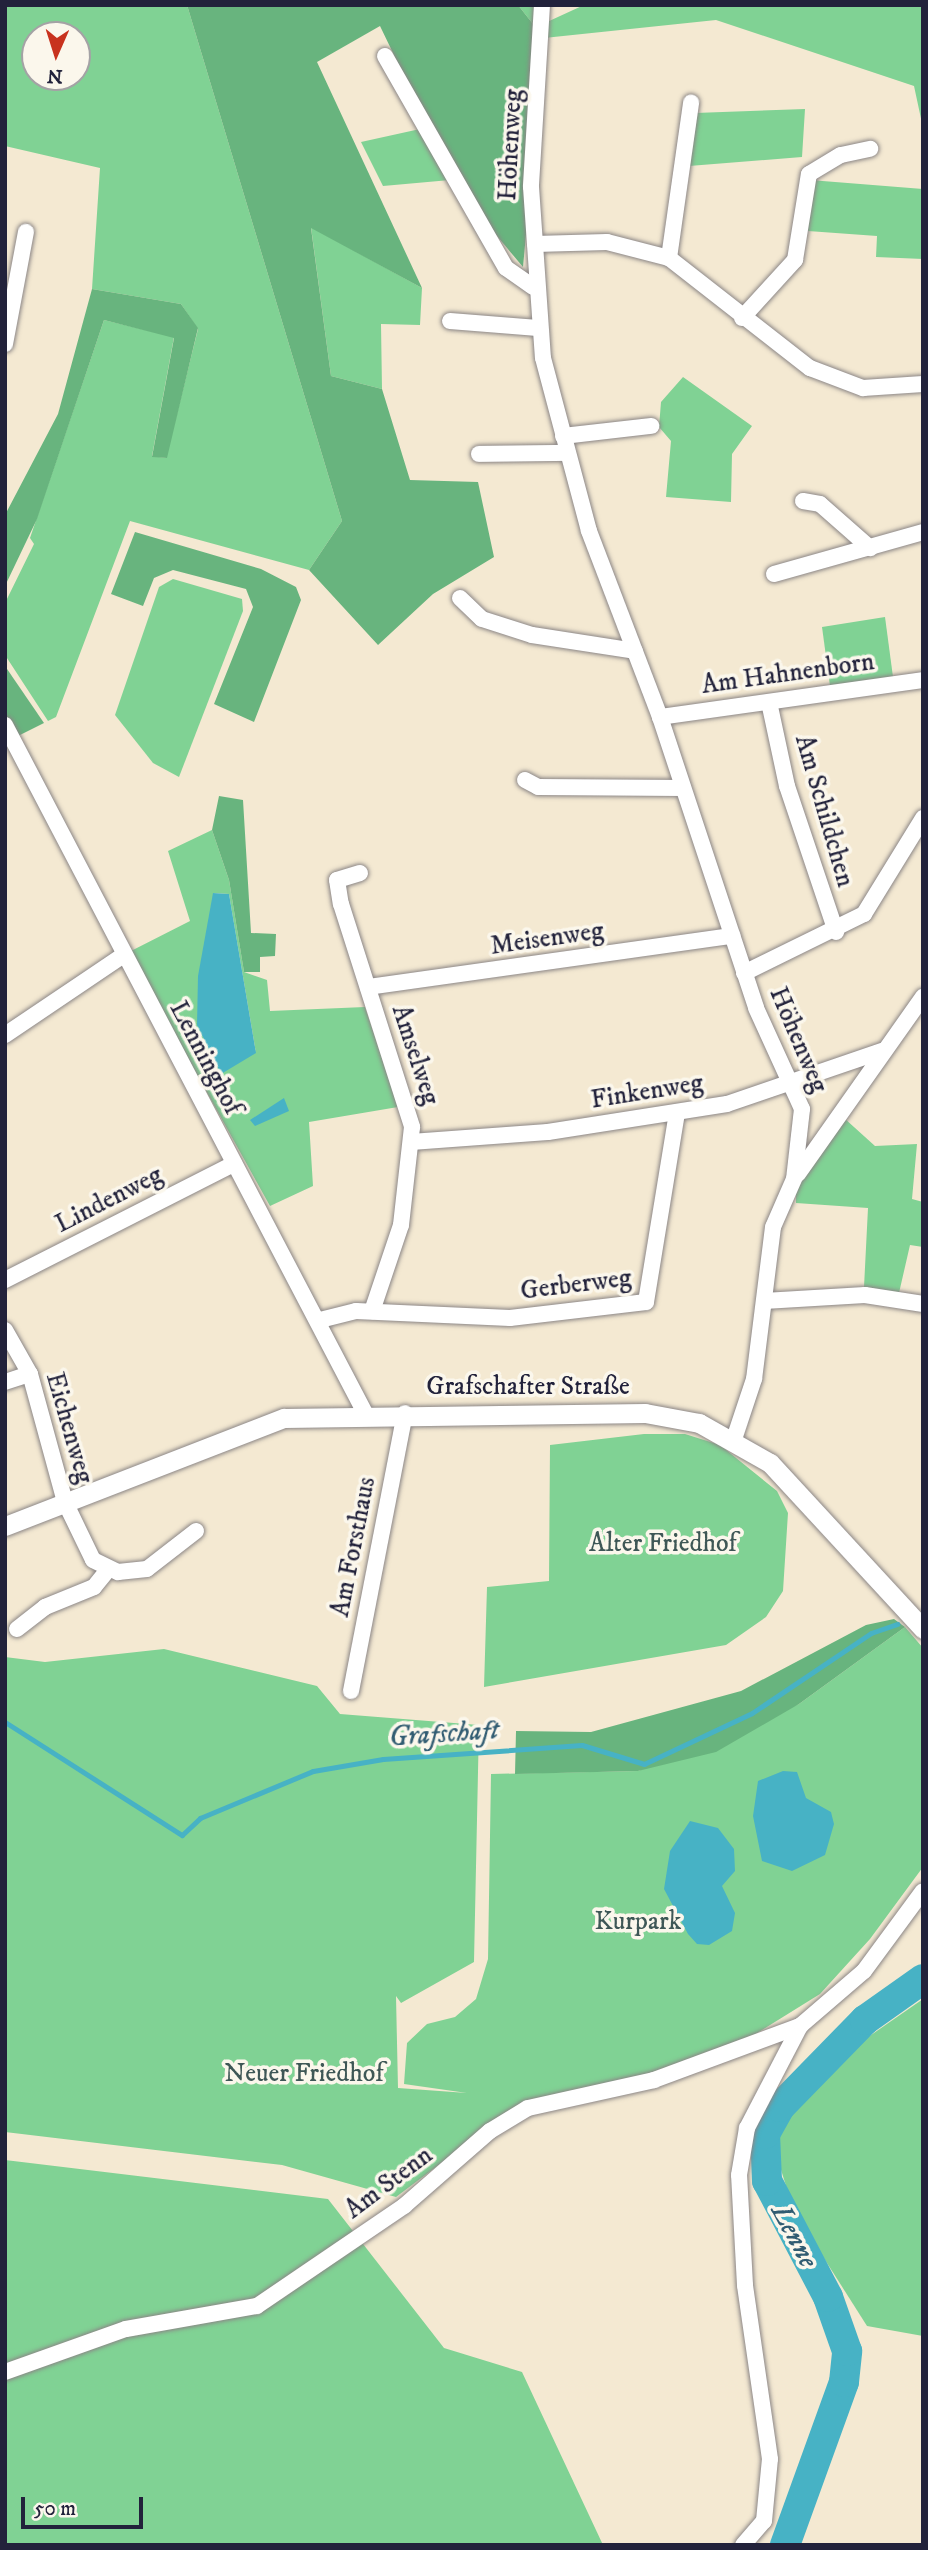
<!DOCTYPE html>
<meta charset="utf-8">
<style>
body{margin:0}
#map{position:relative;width:928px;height:2550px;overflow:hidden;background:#f4e9d2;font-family:"IM FELL DW Pica",serif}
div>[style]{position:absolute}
.green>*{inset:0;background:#80d294}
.forest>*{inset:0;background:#68b47e}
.water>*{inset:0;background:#47b2c5}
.stream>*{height:5px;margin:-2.5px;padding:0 2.5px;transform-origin:2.5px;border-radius:2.5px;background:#47b2c5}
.river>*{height:30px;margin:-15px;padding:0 15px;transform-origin:15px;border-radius:15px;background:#47b2c5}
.roads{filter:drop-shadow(0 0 2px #8b8686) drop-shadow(0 0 2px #8b8686)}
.minor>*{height:16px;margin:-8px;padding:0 8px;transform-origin:8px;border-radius:8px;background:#fff}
.tertiary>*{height:19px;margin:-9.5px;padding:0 9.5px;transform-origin:9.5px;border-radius:9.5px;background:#fff}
span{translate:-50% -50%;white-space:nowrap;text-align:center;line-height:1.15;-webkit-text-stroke:7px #fbf7ec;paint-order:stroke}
.street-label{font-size:26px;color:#22223b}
.park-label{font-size:26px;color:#3e5756}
.water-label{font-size:28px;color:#315c72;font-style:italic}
.frame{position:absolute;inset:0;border:7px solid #22223b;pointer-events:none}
.north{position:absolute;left:21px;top:21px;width:70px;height:70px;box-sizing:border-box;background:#fbf7ec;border:2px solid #a4a2a5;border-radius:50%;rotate:183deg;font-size:19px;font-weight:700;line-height:28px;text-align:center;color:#22223b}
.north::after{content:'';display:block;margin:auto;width:24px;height:32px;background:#c8321e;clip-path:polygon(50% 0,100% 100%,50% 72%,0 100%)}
.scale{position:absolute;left:21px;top:2497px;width:122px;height:32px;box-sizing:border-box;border:4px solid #22223b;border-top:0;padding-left:9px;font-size:21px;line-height:24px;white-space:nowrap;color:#22223b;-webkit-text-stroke:5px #fbf7ec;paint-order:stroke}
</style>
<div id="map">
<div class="green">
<i style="clip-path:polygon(evenodd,5px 5px,187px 5px,342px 521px,309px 570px,130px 521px,56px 717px,48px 721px,5px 655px,5px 603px,34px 544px,30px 538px,104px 320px,174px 337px,152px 456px,166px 458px,198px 329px,181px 304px,92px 289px,100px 168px,5px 146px,5px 5px,35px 35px,77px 35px,77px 77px,35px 77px,35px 35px)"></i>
<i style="clip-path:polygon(518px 5px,546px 5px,547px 22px,584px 5px,923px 5px,923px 128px,914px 86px,716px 20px,544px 38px)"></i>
<i style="clip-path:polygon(805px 109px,802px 157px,689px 166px,695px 113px)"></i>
<i style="clip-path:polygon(420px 129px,450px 180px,383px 186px,361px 142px)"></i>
<i style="clip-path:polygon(810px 180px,923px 189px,923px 259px,876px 257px,877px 236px,808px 231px)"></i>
<i style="clip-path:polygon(311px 227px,422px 288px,420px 325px,381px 324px,382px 389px,331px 376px)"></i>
<i style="clip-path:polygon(683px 377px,752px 426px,732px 454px,731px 502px,666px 497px,671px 441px,659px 427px,661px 402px)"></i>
<i style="clip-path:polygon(173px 579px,242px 599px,243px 611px,179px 777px,153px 763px,115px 715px,159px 587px)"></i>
<i style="clip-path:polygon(885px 617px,893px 677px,830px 686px,822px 627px)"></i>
<i style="clip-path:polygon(evenodd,212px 830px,229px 880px,244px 972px,267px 980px,270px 1011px,365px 1007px,398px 1107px,309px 1122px,313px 1186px,270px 1206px,129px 952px,190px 921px,168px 851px,212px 830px,213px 893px,229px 894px,256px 1053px,213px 893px)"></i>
<i style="clip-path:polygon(844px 1118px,875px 1146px,917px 1144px,912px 1199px,923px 1202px,923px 1247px,910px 1245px,899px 1293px,864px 1287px,868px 1208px,796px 1203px,796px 1188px)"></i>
<i style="clip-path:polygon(644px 1434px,685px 1434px,720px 1445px,777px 1491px,788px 1513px,783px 1591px,766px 1617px,726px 1645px,484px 1687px,487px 1587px,549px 1581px,550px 1445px)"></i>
<i style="clip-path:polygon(905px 1627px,923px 1648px,923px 1867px,870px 1939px,820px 1994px,746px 2040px,640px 2079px,522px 2102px,396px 2197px,282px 2165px,5px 2132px,5px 1657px,45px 1662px,164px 1649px,317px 1686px,340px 1714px,479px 1725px,474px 1962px,401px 2003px,396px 1996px,398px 2088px,467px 2093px,404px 2084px,407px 2043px,427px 2024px,455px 2017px,476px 1999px,488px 1959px,491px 1774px,638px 1771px,799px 1704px)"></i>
<i style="clip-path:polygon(923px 1999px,923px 2336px,867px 2326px,794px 2211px,776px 2154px,776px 2140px,819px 2071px)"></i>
<i style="clip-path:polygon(5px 2160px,328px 2199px,444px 2348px,522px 2372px,603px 2545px,5px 2545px)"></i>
</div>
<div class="forest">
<i style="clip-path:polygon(187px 5px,518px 5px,544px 38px,523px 267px,460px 192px,380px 26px,317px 62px,422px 288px,311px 228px,331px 376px,382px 389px,410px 480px,478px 482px,494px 557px,433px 594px,378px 645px,309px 570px,342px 521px)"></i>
<i style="clip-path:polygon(92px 289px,181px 304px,198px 328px,167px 458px,152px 457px,174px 338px,104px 320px,37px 519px,5px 586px,5px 515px,58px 414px)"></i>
<i style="clip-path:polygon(135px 532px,261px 569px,296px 587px,301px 600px,254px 722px,214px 704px,253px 607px,246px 589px,173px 570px,154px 578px,143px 606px,111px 594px)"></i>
<i style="clip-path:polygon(5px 666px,44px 723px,14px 738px,5px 725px)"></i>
<i style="clip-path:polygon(219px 796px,243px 800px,251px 933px,276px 934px,275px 956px,260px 957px,260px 972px,244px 972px,229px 880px,212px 830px)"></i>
<i style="clip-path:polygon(894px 1619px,905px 1627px,799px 1704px,716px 1752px,638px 1771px,515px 1774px,516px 1731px,591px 1732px,741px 1691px,866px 1625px)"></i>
</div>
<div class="water">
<i style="clip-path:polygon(213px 893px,229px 894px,256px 1053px,221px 1074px,197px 1025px,198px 976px)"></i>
<i style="clip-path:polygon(284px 1098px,289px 1111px,255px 1126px,250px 1120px)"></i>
<i style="clip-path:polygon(783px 1771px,797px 1772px,806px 1798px,831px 1812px,834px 1824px,825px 1855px,792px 1871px,762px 1861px,753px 1816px,758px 1781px)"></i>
<i style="clip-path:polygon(690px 1821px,718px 1828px,734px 1849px,735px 1871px,722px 1886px,735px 1913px,732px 1931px,709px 1945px,697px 1944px,688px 1934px,664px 1889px,670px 1851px)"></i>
</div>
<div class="stream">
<i style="left:5px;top:1722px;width:210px;rotate:32.6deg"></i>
<i style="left:182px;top:1835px;width:25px;rotate:-43deg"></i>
<i style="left:200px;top:1818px;width:122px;rotate:-22.6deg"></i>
<i style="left:313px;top:1771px;width:71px;rotate:-9.7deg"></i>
<i style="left:383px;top:1759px;width:199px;rotate:-4deg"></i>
<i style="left:582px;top:1745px;width:65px;rotate:17deg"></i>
<i style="left:644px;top:1764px;width:119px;rotate:-25.3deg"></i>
<i style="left:752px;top:1713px;width:143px;rotate:-33.9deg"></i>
<i style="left:871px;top:1633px;width:28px;rotate:-19deg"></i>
</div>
<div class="river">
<i style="left:785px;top:2545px;width:173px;rotate:-70.1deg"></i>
<i style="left:844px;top:2382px;width:31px;rotate:-84deg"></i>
<i style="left:847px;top:2351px;width:57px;rotate:-109.4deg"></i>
<i style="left:828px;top:2297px;width:131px;rotate:-117.7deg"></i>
<i style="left:767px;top:2181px;width:47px;rotate:-92.4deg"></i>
<i style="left:765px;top:2134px;width:31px;rotate:-61deg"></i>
<i style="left:780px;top:2107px;width:122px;rotate:-45.7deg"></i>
<i style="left:865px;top:2020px;width:71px;rotate:-35.3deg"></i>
</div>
<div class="roads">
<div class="minor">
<i style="left:542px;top:5px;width:182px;rotate:93.5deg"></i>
<i style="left:531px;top:187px;width:171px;rotate:86deg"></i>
<i style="left:543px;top:358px;width:179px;rotate:75.1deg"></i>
<i style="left:589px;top:531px;width:199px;rotate:69.1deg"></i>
<i style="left:660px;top:717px;width:306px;rotate:71.7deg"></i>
<i style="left:756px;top:1008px;width:111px;rotate:65.5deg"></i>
<i style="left:802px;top:1109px;width:70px;rotate:96.5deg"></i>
<i style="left:794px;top:1179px;width:52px;rotate:113.6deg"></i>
<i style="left:773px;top:1227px;width:153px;rotate:97.1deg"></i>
<i style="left:754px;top:1379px;width:63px;rotate:108.4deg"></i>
<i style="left:385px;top:56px;width:244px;rotate:60.3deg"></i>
<i style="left:506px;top:268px;width:33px;rotate:35deg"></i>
<i style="left:535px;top:244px;width:72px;rotate:-1.6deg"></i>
<i style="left:607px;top:242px;width:64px;rotate:14.5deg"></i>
<i style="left:669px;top:258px;width:179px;rotate:38deg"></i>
<i style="left:810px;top:368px;width:57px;rotate:20.7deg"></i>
<i style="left:863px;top:388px;width:60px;rotate:-3.8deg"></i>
<i style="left:669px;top:258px;width:157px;rotate:-81.9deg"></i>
<i style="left:742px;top:318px;width:79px;rotate:-47.6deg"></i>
<i style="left:795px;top:260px;width:87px;rotate:-80.8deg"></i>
<i style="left:809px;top:174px;width:37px;rotate:-31deg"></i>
<i style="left:841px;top:155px;width:30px;rotate:-12deg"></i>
<i style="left:450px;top:321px;width:88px;rotate:4.5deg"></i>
<i style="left:5px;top:344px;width:114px;rotate:-79.4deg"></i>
<i style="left:563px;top:436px;width:89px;rotate:-6.5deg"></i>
<i style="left:479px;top:454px;width:88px;rotate:-0.7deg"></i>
<i style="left:803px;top:501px;width:17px;rotate:10deg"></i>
<i style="left:820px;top:504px;width:67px;rotate:41.3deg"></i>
<i style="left:774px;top:574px;width:155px;rotate:-15.7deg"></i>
<i style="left:460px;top:598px;width:30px;rotate:44deg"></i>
<i style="left:482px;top:619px;width:52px;rotate:17.7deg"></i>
<i style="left:532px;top:635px;width:104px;rotate:8.8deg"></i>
<i style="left:769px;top:702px;width:86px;rotate:77.9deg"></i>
<i style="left:787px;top:786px;width:154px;rotate:71.4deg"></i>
<i style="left:660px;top:717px;width:266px;rotate:-8deg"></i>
<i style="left:5px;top:725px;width:776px;rotate:62.38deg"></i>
<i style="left:525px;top:780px;width:15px;rotate:28deg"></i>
<i style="left:538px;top:787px;width:145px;rotate:0.4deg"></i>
<i style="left:360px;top:873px;width:24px;rotate:163deg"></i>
<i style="left:337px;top:880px;width:24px;rotate:81deg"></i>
<i style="left:341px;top:904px;width:234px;rotate:72.3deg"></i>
<i style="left:412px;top:1127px;width:99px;rotate:96.4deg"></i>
<i style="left:401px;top:1225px;width:91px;rotate:108.6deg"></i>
<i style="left:744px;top:973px;width:134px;rotate:-26.2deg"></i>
<i style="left:864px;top:914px;width:113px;rotate:-58.4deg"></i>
<i style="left:368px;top:987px;width:368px;rotate:-8deg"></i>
<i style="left:5px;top:1035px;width:141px;rotate:-34deg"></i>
<i style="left:411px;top:1142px;width:137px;rotate:-4.2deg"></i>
<i style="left:548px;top:1132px;width:181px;rotate:-8.9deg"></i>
<i style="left:727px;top:1104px;width:164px;rotate:-18.9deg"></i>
<i style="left:798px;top:1174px;width:217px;rotate:-54.8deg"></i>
<i style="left:5px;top:1280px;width:257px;rotate:-26.9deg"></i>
<i style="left:764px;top:1301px;width:101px;rotate:-3.4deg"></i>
<i style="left:865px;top:1295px;width:59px;rotate:8.8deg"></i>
<i style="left:320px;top:1320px;width:37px;rotate:-14deg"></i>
<i style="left:356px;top:1311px;width:154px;rotate:2.6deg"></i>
<i style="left:510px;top:1318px;width:137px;rotate:-6.7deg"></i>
<i style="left:646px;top:1302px;width:192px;rotate:-80.7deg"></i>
<i style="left:5px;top:1330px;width:51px;rotate:60.4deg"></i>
<i style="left:30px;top:1374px;width:133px;rotate:74.7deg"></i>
<i style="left:65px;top:1502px;width:64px;rotate:64.2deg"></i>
<i style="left:93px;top:1560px;width:28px;rotate:26deg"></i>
<i style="left:118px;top:1572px;width:29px;rotate:-6deg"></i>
<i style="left:147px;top:1569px;width:62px;rotate:-37.8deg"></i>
<i style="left:5px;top:1382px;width:26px;rotate:-18deg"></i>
<i style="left:17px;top:1629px;width:36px;rotate:-38deg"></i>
<i style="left:45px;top:1607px;width:53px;rotate:-22.2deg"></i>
<i style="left:94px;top:1587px;width:22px;rotate:-51deg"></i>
<i style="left:351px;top:1691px;width:283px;rotate:-79deg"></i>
<i style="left:5px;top:2372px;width:128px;rotate:-19.6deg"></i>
<i style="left:126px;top:2329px;width:133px;rotate:-10deg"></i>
<i style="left:257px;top:2306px;width:178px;rotate:-34.2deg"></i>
<i style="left:404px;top:2206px;width:114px;rotate:-41.1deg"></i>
<i style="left:490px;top:2131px;width:44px;rotate:-31.2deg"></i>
<i style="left:528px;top:2108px;width:129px;rotate:-12.5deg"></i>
<i style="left:654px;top:2080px;width:156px;rotate:-20.3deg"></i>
<i style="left:800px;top:2026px;width:84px;rotate:-40.7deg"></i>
<i style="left:864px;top:1971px;width:99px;rotate:-53.6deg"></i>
<i style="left:743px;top:2545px;width:32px;rotate:-49deg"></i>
<i style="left:764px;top:2521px;width:62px;rotate:-84.5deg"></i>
<i style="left:770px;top:2459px;width:176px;rotate:-98.2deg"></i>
<i style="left:745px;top:2285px;width:110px;rotate:-93.1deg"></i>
<i style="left:739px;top:2175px;width:48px;rotate:-80.3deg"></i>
<i style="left:747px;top:2128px;width:115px;rotate:-62.5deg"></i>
</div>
<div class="tertiary">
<i style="left:5px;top:1526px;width:299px;rotate:-21.2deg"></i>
<i style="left:284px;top:1418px;width:361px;rotate:-0.8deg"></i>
<i style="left:645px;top:1413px;width:55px;rotate:10.5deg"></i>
<i style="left:699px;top:1423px;width:81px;rotate:29.4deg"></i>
<i style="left:770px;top:1463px;width:226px;rotate:47.3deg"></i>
</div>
</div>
<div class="street-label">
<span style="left:511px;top:145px;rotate:-87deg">Höhenweg</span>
<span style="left:788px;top:674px;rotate:-8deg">Am Hahnenborn</span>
<span style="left:824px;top:811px;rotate:74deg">Am Schildchen</span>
<span style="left:547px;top:939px;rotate:-8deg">Meisenweg</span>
<span style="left:798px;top:1040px;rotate:67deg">Höhenweg</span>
<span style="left:415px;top:1055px;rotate:72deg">Amselweg</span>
<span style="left:205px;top:1058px;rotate:62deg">Lenninghof</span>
<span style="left:647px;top:1092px;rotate:-9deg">Finkenweg</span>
<span style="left:109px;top:1200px;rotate:-27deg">Lindenweg</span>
<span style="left:576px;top:1285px;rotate:-7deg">Gerberweg</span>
<span style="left:528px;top:1387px">Grafschafter Straße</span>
<span style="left:69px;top:1428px;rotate:74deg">Eichenweg</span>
<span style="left:354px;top:1547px;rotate:-79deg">Am Forsthaus</span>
<span style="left:389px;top:2183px;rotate:-37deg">Am Stenn</span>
</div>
<div class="park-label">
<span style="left:663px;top:1544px">Alter Friedhof</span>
<span style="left:638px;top:1922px">Kurpark</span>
<span style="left:304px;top:2074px">Neuer Friedhof</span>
</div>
<div class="water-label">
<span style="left:444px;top:1734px;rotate:-4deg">Grafschaft</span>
<span style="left:794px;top:2236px;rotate:62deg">Lenne</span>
</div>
<div class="frame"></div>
<div class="north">N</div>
<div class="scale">50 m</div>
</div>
